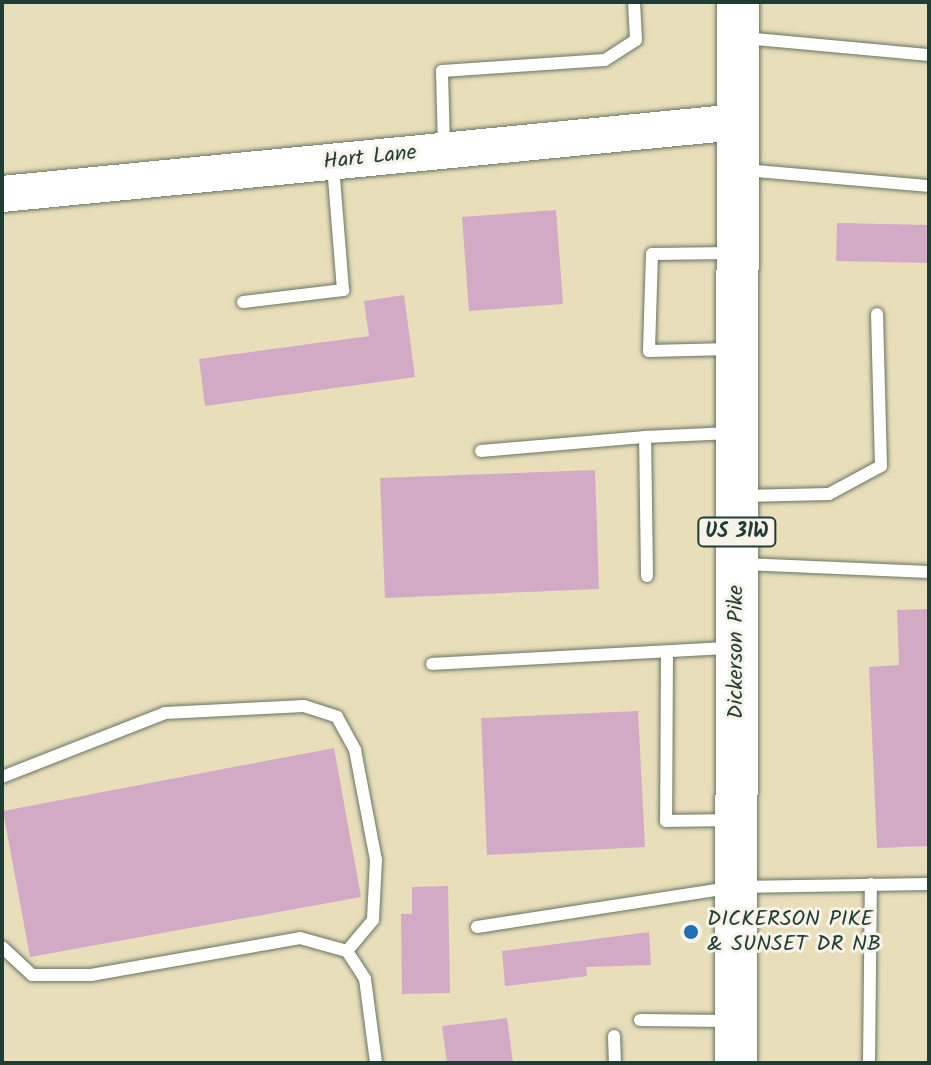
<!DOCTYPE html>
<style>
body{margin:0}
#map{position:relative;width:931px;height:1065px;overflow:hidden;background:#e9deba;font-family:Kalam,sans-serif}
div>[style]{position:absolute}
.building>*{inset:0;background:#d3aac6}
.roads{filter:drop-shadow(0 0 2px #667563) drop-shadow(0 0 2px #667563)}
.lane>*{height:12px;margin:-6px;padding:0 6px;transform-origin:6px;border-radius:6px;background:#fff}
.secondary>*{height:36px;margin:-18px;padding:0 18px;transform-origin:18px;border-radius:18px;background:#fff}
.primary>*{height:42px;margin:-21px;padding:0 21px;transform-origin:21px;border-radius:21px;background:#fff}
.dots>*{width:22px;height:22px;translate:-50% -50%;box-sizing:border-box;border:4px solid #f7f3e8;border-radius:50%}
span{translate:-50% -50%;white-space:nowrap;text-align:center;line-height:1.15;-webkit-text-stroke:6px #f7f3e8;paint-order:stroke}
.shield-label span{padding:2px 6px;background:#f7f3e8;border:2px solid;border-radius:6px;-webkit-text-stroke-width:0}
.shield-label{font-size:20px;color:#1f3d34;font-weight:700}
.street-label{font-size:22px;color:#1f3d34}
.poi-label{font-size:22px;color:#1f3d34}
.left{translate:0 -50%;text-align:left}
.frame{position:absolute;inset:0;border:4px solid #1f3d34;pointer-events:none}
</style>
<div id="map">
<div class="building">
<i style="clip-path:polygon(556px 210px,563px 304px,469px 311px,462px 217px)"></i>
<i style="clip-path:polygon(837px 223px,929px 225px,929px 263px,836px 261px)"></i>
<i style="clip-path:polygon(404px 295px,415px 377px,205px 406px,199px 359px,369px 336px,364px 301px)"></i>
<i style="clip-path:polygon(595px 470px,599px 589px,385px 598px,380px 478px)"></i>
<i style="clip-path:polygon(929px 609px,929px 846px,877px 848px,869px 667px,899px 665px,897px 610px)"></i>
<i style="clip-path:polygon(638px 711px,645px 847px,487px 855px,481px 718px)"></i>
<i style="clip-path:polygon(334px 748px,361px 897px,30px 957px,3px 811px)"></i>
<i style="clip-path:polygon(448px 886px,450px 993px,402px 994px,401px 914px,412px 914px,412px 887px)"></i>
<i style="clip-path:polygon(649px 932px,651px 965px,586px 967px,587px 976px,505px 986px,502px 951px)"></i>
<i style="clip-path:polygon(507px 1018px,513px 1063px,447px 1063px,442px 1026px)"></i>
</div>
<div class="roads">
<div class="lane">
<i style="left:745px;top:38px;width:185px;rotate:5.3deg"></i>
<i style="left:444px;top:148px;width:77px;rotate:-91.5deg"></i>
<i style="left:442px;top:71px;width:163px;rotate:-3.9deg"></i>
<i style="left:605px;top:60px;width:37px;rotate:-33deg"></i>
<i style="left:636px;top:40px;width:38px;rotate:-93deg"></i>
<i style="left:745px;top:170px;width:185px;rotate:5deg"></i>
<i style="left:731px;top:253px;width:79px;rotate:179.3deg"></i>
<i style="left:652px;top:254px;width:97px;rotate:91.8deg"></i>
<i style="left:649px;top:351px;width:82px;rotate:-1.4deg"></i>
<i style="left:243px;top:302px;width:101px;rotate:-6.8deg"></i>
<i style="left:343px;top:290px;width:125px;rotate:-94.6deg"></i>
<i style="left:481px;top:451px;width:165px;rotate:-4.9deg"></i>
<i style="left:743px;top:496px;width:86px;rotate:-1.3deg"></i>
<i style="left:829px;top:494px;width:59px;rotate:-28.3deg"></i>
<i style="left:881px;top:466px;width:152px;rotate:-91.5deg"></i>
<i style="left:744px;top:564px;width:185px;rotate:2.5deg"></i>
<i style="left:647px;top:576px;width:139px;rotate:-90.8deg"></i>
<i style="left:645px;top:437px;width:85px;rotate:-2.7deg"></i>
<i style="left:667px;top:652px;width:169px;rotate:90.3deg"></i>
<i style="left:666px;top:821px;width:63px;rotate:-0.9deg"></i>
<i style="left:432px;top:664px;width:298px;rotate:-3.1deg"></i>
<i style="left:2px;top:777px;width:175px;rotate:-21.4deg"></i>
<i style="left:165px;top:713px;width:139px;rotate:-2.9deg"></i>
<i style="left:304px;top:706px;width:35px;rotate:18deg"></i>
<i style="left:337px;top:717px;width:38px;rotate:61deg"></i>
<i style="left:355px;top:750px;width:112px;rotate:79.2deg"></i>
<i style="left:376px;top:860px;width:60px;rotate:92.9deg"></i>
<i style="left:373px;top:920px;width:40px;rotate:130deg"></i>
<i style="left:477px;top:927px;width:262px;rotate:-8.8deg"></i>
<i style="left:736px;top:887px;width:193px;rotate:-0.9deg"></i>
<i style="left:2px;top:947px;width:41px;rotate:43deg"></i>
<i style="left:32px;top:975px;width:59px"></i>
<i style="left:91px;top:975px;width:212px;rotate:-10deg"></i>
<i style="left:300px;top:938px;width:49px;rotate:15.5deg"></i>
<i style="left:347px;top:951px;width:33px;rotate:57deg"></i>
<i style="left:365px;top:979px;width:85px;rotate:82.5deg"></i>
<i style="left:640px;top:1020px;width:89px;rotate:0.6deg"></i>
<i style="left:614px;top:1036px;width:27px;rotate:88deg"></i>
<i style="left:869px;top:1063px;width:179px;rotate:-89.4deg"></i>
</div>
<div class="secondary">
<i style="left:2px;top:194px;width:740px;rotate:-5.59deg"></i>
</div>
<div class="primary">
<i style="left:736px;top:1063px;width:1061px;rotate:-89.89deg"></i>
</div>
</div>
<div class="dots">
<i style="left:691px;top:932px;background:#1f6fb2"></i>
</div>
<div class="shield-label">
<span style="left:737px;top:532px">US 31W</span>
</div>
<div class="street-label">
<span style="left:370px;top:158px;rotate:-6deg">Hart Lane</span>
<span style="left:737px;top:652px;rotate:-90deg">Dickerson Pike</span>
</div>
<div class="poi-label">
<span class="left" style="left:707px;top:932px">DICKERSON PIKE<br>&amp; SUNSET DR NB</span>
</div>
<div class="frame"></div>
</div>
